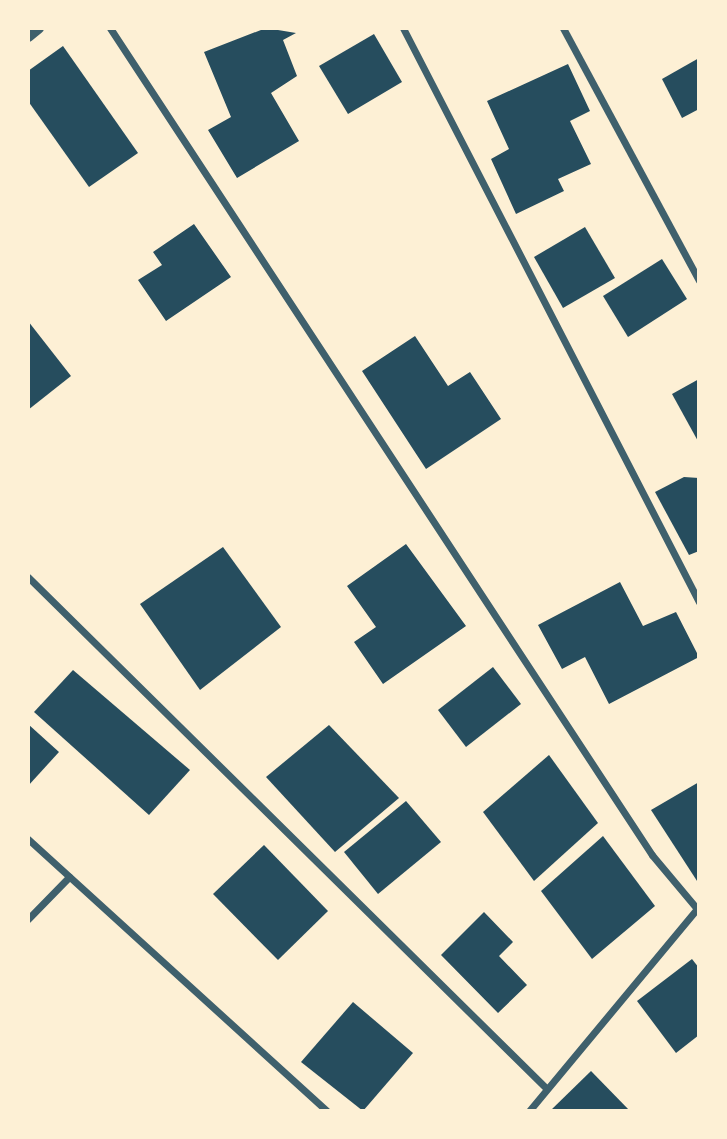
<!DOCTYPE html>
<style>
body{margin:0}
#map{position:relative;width:727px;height:1139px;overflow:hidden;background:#fdf0d5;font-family:"DejaVu Sans",sans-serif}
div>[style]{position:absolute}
.building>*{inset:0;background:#264d5e}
.minor>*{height:7px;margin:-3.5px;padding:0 3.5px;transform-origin:3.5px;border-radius:3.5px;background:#3f606c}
.tertiary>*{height:12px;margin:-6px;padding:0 6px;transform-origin:6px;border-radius:6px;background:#3f606c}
span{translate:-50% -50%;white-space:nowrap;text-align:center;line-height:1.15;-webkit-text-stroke:7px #fdf0d5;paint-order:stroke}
.frame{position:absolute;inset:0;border:30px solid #fdf0d5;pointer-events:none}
</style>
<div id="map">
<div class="building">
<i style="clip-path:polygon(266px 28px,296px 33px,283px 40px,297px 76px,271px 93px,299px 141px,237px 178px,208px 130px,231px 117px,204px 52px)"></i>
<i style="clip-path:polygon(374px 34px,402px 82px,348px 114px,319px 66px)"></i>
<i style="clip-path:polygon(63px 46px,138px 153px,89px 187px,28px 101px,28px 71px)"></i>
<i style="clip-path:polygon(699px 58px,699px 109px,682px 118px,662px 79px)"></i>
<i style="clip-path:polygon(568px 64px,590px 111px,570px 121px,591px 164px,558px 179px,564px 191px,516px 214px,491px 159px,509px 149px,487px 101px)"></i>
<i style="clip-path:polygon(194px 224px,231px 277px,166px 321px,138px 280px,162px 265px,153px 252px)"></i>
<i style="clip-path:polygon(585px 227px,615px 278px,563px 308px,534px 257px)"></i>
<i style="clip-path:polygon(662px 259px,687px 299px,628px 337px,603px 296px)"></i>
<i style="clip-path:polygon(28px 321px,71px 376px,28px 410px)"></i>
<i style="clip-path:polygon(415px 336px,448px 386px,470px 372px,501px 419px,426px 469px,362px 371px)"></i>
<i style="clip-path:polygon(699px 379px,699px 443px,672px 394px)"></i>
<i style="clip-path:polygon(684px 477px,699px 478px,699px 551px,689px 555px,655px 492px)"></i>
<i style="clip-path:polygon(406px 544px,466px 626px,383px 684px,354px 642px,376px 627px,347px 586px)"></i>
<i style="clip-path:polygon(223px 547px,281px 627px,200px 690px,140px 604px)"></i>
<i style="clip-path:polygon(620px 582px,643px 626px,676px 612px,699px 657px,609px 704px,585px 657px,562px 669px,538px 625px)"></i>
<i style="clip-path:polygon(493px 667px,521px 704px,466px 747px,438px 710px)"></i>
<i style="clip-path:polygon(73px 670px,190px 770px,149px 815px,34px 712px)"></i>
<i style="clip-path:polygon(28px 724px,59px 752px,28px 786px)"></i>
<i style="clip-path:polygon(329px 725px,399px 798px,335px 852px,266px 777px)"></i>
<i style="clip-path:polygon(549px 755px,598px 823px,534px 881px,483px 812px)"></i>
<i style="clip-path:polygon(699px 782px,699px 884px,651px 810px)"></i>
<i style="clip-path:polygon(406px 801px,441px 842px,378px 894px,344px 852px)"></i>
<i style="clip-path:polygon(603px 836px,655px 906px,592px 959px,541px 891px)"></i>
<i style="clip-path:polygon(264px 845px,328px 911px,278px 960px,213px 894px)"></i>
<i style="clip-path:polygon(484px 912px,513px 942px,499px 956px,527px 985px,498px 1013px,441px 955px)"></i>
<i style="clip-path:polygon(692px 959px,699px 968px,699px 1035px,676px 1053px,637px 1001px)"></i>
<i style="clip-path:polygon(353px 1002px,413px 1053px,363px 1111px,301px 1062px)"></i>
<i style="clip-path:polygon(591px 1071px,630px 1111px,550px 1111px)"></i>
</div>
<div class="minor">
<i style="left:110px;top:28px;width:989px;rotate:56.76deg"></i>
<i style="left:652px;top:855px;width:73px;rotate:50deg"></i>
<i style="left:403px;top:28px;width:646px;rotate:62.72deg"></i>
<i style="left:563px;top:28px;width:287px;rotate:61.7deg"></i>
<i style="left:28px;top:577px;width:728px;rotate:44.61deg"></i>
<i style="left:28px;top:839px;width:404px;rotate:42.3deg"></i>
<i style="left:28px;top:919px;width:59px;rotate:-45.7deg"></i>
<i style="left:529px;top:1111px;width:263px;rotate:-50.3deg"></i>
</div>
<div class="tertiary">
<i style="left:28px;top:36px;width:13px;rotate:-39deg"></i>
</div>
<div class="frame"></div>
</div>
